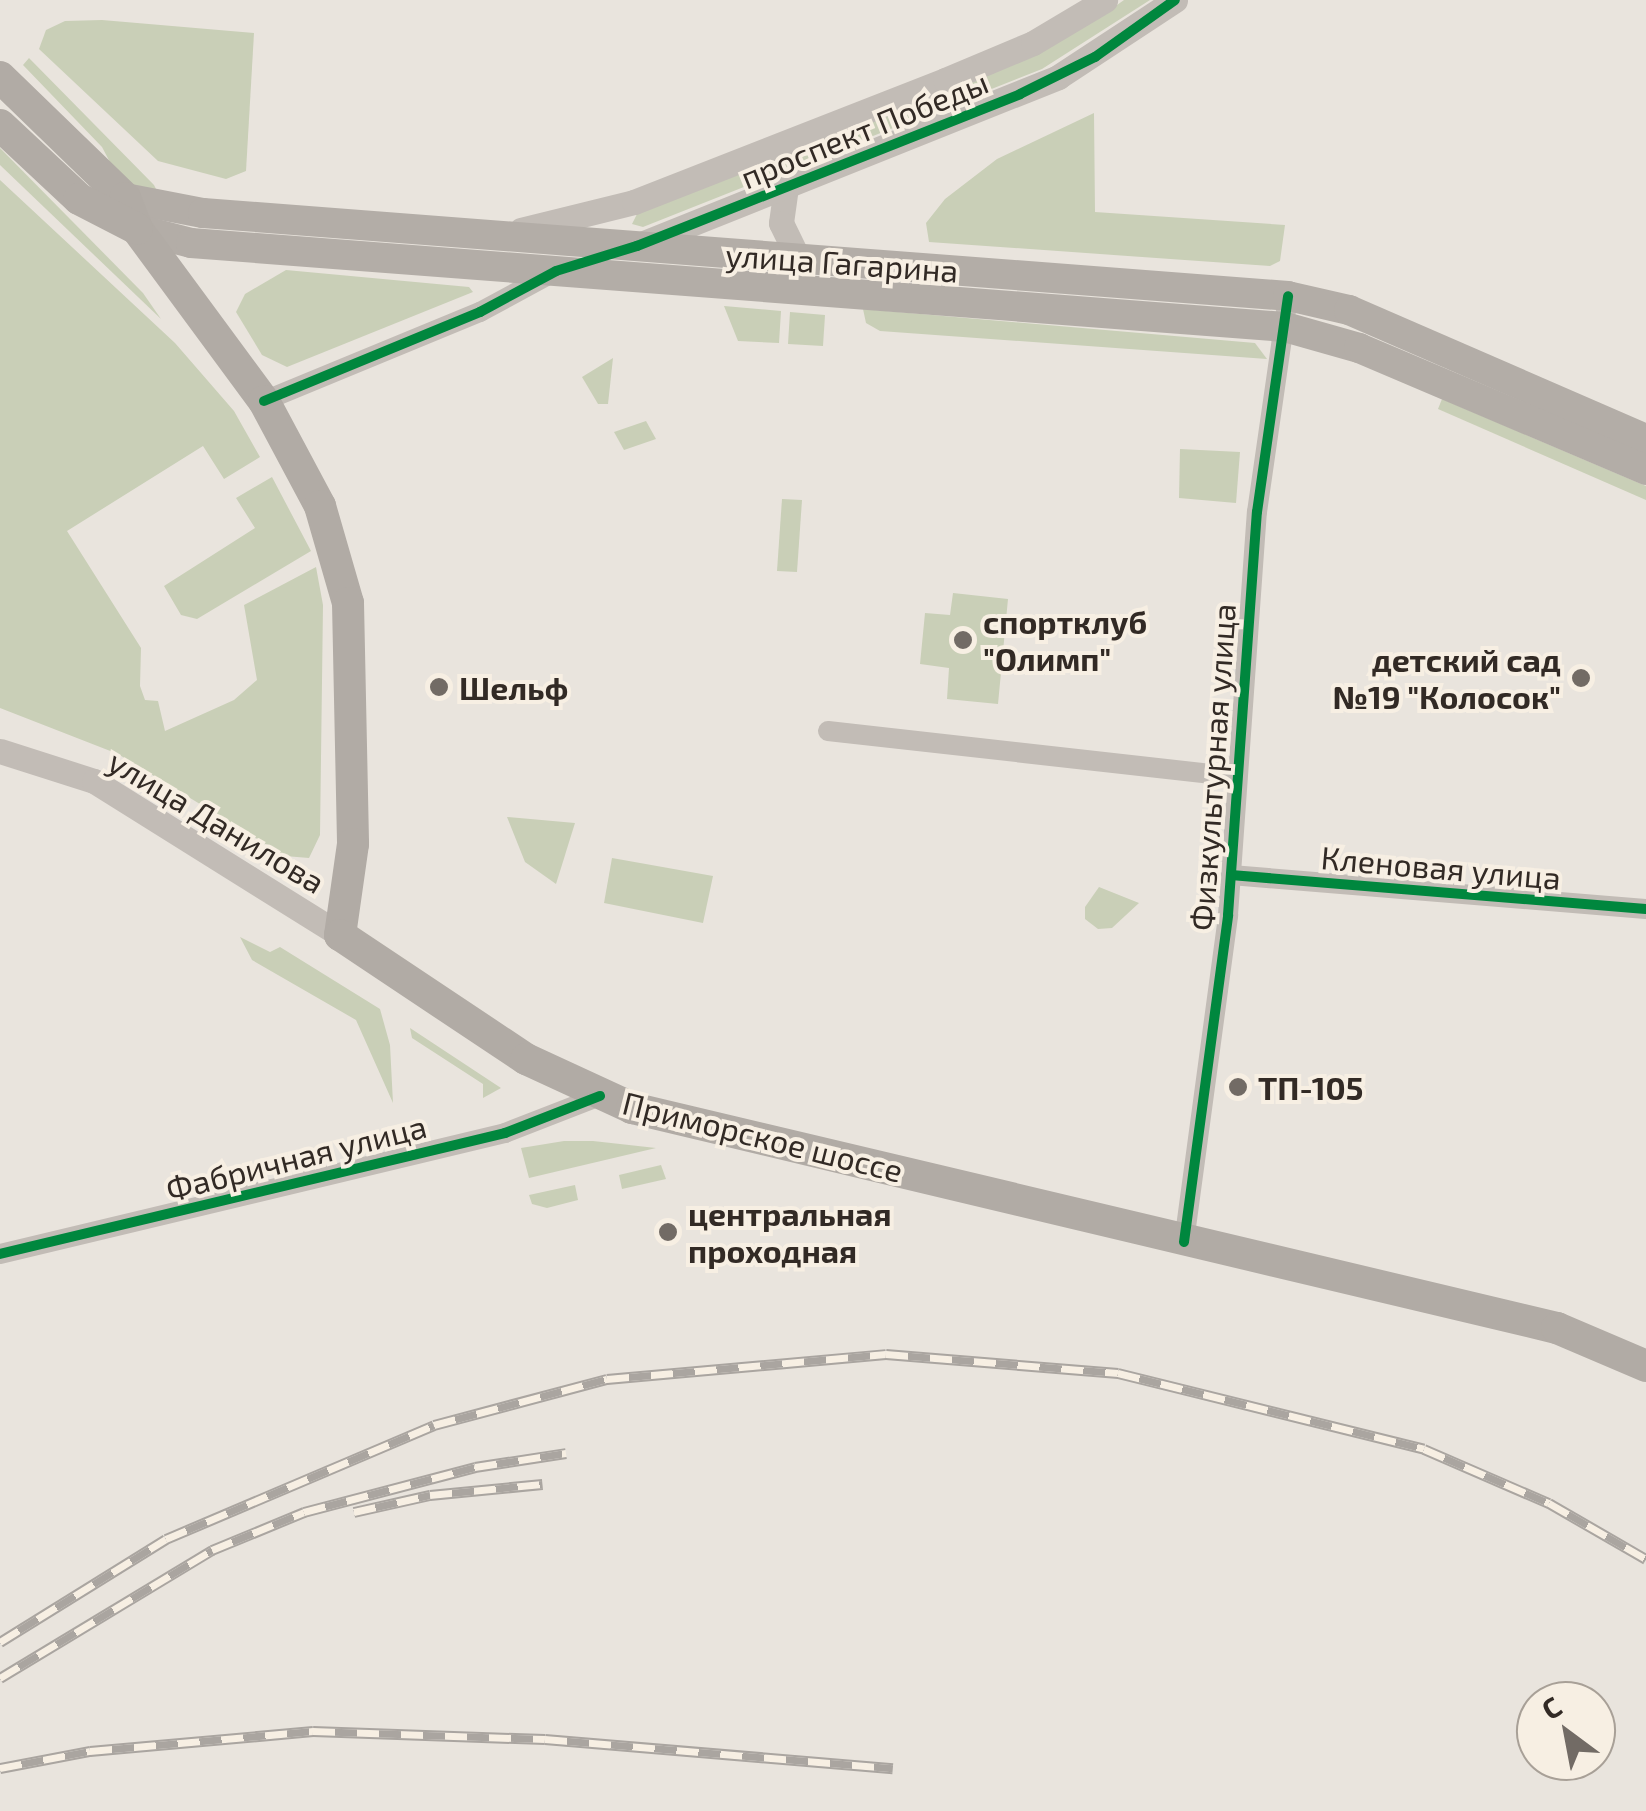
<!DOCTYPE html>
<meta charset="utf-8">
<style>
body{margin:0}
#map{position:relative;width:1646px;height:1811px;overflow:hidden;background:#e9e4dd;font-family:"Exo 2",sans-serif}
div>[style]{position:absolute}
.green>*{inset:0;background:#c9cfb7}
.minor>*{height:20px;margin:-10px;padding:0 10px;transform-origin:10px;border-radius:10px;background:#c2bcb6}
.tertiary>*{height:25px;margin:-12.5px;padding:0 12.5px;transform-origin:12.5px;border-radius:12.5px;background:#c2bcb6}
.secondary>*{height:30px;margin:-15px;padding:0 15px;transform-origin:15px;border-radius:15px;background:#b3ada7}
.primary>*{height:32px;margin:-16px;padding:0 16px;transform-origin:16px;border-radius:16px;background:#b1aba5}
.rail>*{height:11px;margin-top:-5.5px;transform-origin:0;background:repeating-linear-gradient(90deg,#f7efe3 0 22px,#aaa5a0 0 44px);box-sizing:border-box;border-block:2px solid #aaa5a0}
.cycleway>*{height:10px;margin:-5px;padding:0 5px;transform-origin:5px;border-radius:5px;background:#00873e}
.dots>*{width:28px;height:28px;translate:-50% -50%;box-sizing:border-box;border:5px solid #f7efe3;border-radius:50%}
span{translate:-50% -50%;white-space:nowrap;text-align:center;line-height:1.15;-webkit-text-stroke:8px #f7efe3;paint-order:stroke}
.street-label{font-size:32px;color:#322a25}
.poi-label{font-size:32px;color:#322a25;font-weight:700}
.left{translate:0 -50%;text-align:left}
.right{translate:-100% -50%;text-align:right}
.north{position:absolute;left:1516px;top:1681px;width:100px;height:100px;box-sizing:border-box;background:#f7efe3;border:2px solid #a8a097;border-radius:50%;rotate:328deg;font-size:28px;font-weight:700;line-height:40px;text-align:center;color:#322a25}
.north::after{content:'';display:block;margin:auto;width:35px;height:45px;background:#726b65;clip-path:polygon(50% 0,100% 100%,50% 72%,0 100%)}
</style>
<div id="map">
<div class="green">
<i style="clip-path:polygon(1124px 0,1150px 0,1042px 69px,643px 227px,632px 224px,638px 212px,1099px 18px)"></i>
<i style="clip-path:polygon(102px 20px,254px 33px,246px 171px,226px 179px,158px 161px,39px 49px,46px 30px,65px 21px)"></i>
<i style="clip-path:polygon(29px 58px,154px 185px,158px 193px,136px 191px,113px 168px,102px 147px,23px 65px)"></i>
<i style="clip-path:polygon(1094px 113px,1095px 212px,1285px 225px,1280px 261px,1270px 266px,929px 242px,926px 223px,945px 199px,997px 159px)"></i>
<i style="clip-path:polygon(0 148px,143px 293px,161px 319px,0 165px)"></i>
<i style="clip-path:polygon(0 180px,175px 343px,234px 411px,260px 457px,224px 479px,203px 446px,67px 531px,141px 648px,140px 686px,145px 700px,158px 701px,165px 731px,234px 700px,257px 680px,244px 605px,316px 567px,323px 605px,320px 835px,309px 858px,285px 856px,118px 754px,0 708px)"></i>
<i style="clip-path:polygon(286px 270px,469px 287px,473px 292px,287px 367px,262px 355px,236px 312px,245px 294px)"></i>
<i style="clip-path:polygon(724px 306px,781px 311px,779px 343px,738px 341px)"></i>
<i style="clip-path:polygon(863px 309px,1255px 343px,1267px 359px,880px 331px,866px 323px)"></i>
<i style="clip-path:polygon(790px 312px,825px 315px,823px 346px,788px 344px)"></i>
<i style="clip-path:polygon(613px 358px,608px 404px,598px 404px,582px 377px)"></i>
<i style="clip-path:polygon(1442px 399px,1646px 486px,1646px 500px,1438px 409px)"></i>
<i style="clip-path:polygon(646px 421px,656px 439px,624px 450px,614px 432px)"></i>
<i style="clip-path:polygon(1180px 449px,1240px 452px,1236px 503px,1179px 498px)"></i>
<i style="clip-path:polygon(272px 477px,311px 551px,197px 619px,181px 615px,164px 586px,255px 528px,236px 498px)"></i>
<i style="clip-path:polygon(782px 499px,802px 500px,797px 572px,777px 571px)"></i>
<i style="clip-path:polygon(953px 593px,1008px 599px,998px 704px,947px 699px,949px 668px,920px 664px,925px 613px,950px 615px)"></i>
<i style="clip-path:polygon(507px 817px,575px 823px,556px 884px,525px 862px)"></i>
<i style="clip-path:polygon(612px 858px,713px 876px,703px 923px,604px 903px)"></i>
<i style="clip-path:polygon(1099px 887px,1139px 903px,1112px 928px,1098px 929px,1085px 919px,1085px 907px)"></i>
<i style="clip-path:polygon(240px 937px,270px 952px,280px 947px,380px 1009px,390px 1045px,393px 1103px,356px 1020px,252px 960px)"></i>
<i style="clip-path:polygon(410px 1028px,501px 1088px,483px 1098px,483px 1084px,412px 1038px)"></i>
<i style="clip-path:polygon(564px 1141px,593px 1141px,656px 1148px,529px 1178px,521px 1148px)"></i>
<i style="clip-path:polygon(661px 1165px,666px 1179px,622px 1189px,619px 1175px)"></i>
<i style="clip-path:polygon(575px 1185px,578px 1200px,547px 1208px,532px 1204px,529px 1195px)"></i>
</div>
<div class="minor">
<i style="left:264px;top:401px;width:234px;rotate:-22.4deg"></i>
<i style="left:480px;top:312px;width:84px;rotate:-28.4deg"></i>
<i style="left:828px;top:731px;width:411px;rotate:6.4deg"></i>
<i style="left:1231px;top:875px;width:416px;rotate:4.7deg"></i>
<i style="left:1184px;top:1242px;width:330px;rotate:-82.3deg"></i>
<i style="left:1228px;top:915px;width:404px;rotate:-85.9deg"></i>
<i style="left:1257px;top:512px;width:218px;rotate:-81.8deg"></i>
<i style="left:0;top:1254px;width:519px;rotate:-13.47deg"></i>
<i style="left:505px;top:1133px;width:102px;rotate:-21.3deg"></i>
</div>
<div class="tertiary">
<i style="left:786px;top:187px;width:36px;rotate:98deg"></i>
<i style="left:781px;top:223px;width:39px;rotate:64deg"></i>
<i style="left:521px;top:230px;width:116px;rotate:-13.9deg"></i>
<i style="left:634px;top:202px;width:334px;rotate:-21.4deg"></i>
<i style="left:945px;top:80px;width:95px;rotate:-22.8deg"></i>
<i style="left:1033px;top:43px;width:84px;rotate:-30.8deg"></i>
<i style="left:636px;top:246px;width:455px;rotate:-21.8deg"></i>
<i style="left:1058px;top:77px;width:140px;rotate:-33.3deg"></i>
<i style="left:0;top:751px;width:99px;rotate:17.7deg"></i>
<i style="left:94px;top:781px;width:290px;rotate:32deg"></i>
</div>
<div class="secondary">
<i style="left:125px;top:198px;width:79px;rotate:10.9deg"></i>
<i style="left:203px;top:213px;width:1088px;rotate:4.37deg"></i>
<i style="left:1288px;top:296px;width:63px;rotate:12.9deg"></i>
<i style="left:1349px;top:310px;width:324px;rotate:23.5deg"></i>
<i style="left:137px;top:229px;width:56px;rotate:14.5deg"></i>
<i style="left:191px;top:243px;width:1097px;rotate:4.39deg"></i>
<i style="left:1285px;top:327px;width:77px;rotate:15.8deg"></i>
<i style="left:1359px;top:348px;width:312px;rotate:23deg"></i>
</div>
<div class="primary">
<i style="left:0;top:77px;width:174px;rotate:44.1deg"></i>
<i style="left:125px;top:198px;width:33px;rotate:69deg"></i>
<i style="left:137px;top:229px;width:214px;rotate:53.6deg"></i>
<i style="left:264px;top:401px;width:119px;rotate:61.9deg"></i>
<i style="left:320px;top:506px;width:101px;rotate:73.9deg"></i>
<i style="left:348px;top:603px;width:241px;rotate:88.8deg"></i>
<i style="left:353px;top:844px;width:92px;rotate:98.1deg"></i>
<i style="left:340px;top:935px;width:224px;rotate:33.7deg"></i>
<i style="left:526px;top:1059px;width:117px;rotate:24.8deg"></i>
<i style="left:632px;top:1108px;width:951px;rotate:13.38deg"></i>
<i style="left:1557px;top:1328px;width:97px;rotate:23.1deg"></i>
<i style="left:0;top:125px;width:108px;rotate:43.1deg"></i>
<i style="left:79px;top:199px;width:65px;rotate:27.3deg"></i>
</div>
<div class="rail">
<i style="left:354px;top:1512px;width:78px;rotate:-12.6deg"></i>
<i style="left:430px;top:1495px;width:113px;rotate:-5.6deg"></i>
<i style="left:0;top:1642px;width:195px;rotate:-31.8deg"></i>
<i style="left:166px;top:1539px;width:291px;rotate:-23deg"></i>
<i style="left:434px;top:1425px;width:179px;rotate:-14.9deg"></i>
<i style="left:607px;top:1379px;width:280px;rotate:-5.1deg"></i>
<i style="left:886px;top:1354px;width:233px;rotate:4.7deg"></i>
<i style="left:1118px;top:1373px;width:315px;rotate:13.9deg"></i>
<i style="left:1424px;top:1449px;width:136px;rotate:23.4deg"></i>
<i style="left:1549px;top:1503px;width:112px;rotate:30deg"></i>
<i style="left:0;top:1678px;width:248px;rotate:-31.1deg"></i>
<i style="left:212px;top:1550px;width:100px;rotate:-22.4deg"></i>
<i style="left:304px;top:1512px;width:177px;rotate:-14.7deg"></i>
<i style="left:475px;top:1467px;width:92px;rotate:-8.7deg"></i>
<i style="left:0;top:1768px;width:92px;rotate:-10.7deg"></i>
<i style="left:90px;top:1751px;width:224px;rotate:-5.1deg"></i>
<i style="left:313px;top:1731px;width:232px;rotate:2deg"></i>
<i style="left:545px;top:1739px;width:349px;rotate:4.8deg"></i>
</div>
<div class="cycleway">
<i style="left:264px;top:401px;width:234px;rotate:-22.4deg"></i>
<i style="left:480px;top:312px;width:86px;rotate:-28.3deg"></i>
<i style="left:556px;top:271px;width:85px;rotate:-17.2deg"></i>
<i style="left:637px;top:246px;width:412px;rotate:-21.6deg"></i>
<i style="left:1020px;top:94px;width:84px;rotate:-26.3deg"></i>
<i style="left:1095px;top:57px;width:98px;rotate:-35.5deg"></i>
<i style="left:1231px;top:875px;width:416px;rotate:4.7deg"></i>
<i style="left:1184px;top:1242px;width:330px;rotate:-82.3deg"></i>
<i style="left:1228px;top:915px;width:404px;rotate:-85.9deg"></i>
<i style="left:1257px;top:512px;width:218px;rotate:-81.8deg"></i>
<i style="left:0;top:1254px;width:519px;rotate:-13.47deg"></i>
<i style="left:505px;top:1133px;width:102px;rotate:-21.3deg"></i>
</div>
<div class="dots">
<i style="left:963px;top:640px;background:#726b65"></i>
<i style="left:1581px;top:678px;background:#726b65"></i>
<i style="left:439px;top:687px;background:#726b65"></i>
<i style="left:1238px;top:1087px;background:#726b65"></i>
<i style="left:668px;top:1232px;background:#726b65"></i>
</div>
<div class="street-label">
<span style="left:864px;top:129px;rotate:-22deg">проспект Победы</span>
<span style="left:842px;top:262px;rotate:4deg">улица Гагарина</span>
<span style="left:1212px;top:767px;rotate:-86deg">Физкультурная улица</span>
<span style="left:217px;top:821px;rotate:31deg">улица Данилова</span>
<span style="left:1441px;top:867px;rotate:5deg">Кленовая улица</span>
<span style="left:763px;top:1136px;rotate:14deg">Приморское шоссе</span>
<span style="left:296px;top:1157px;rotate:-14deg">Фабричная улица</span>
</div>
<div class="poi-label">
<span class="left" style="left:983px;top:640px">спортклуб<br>"Олимп"</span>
<span class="right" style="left:1561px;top:678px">детский сад<br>№19 "Колосок"</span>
<span class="left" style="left:459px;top:687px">Шельф</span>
<span class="left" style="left:1258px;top:1087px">ТП-105</span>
<span class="left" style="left:688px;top:1232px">центральная<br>проходная</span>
</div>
<div class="north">С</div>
</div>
